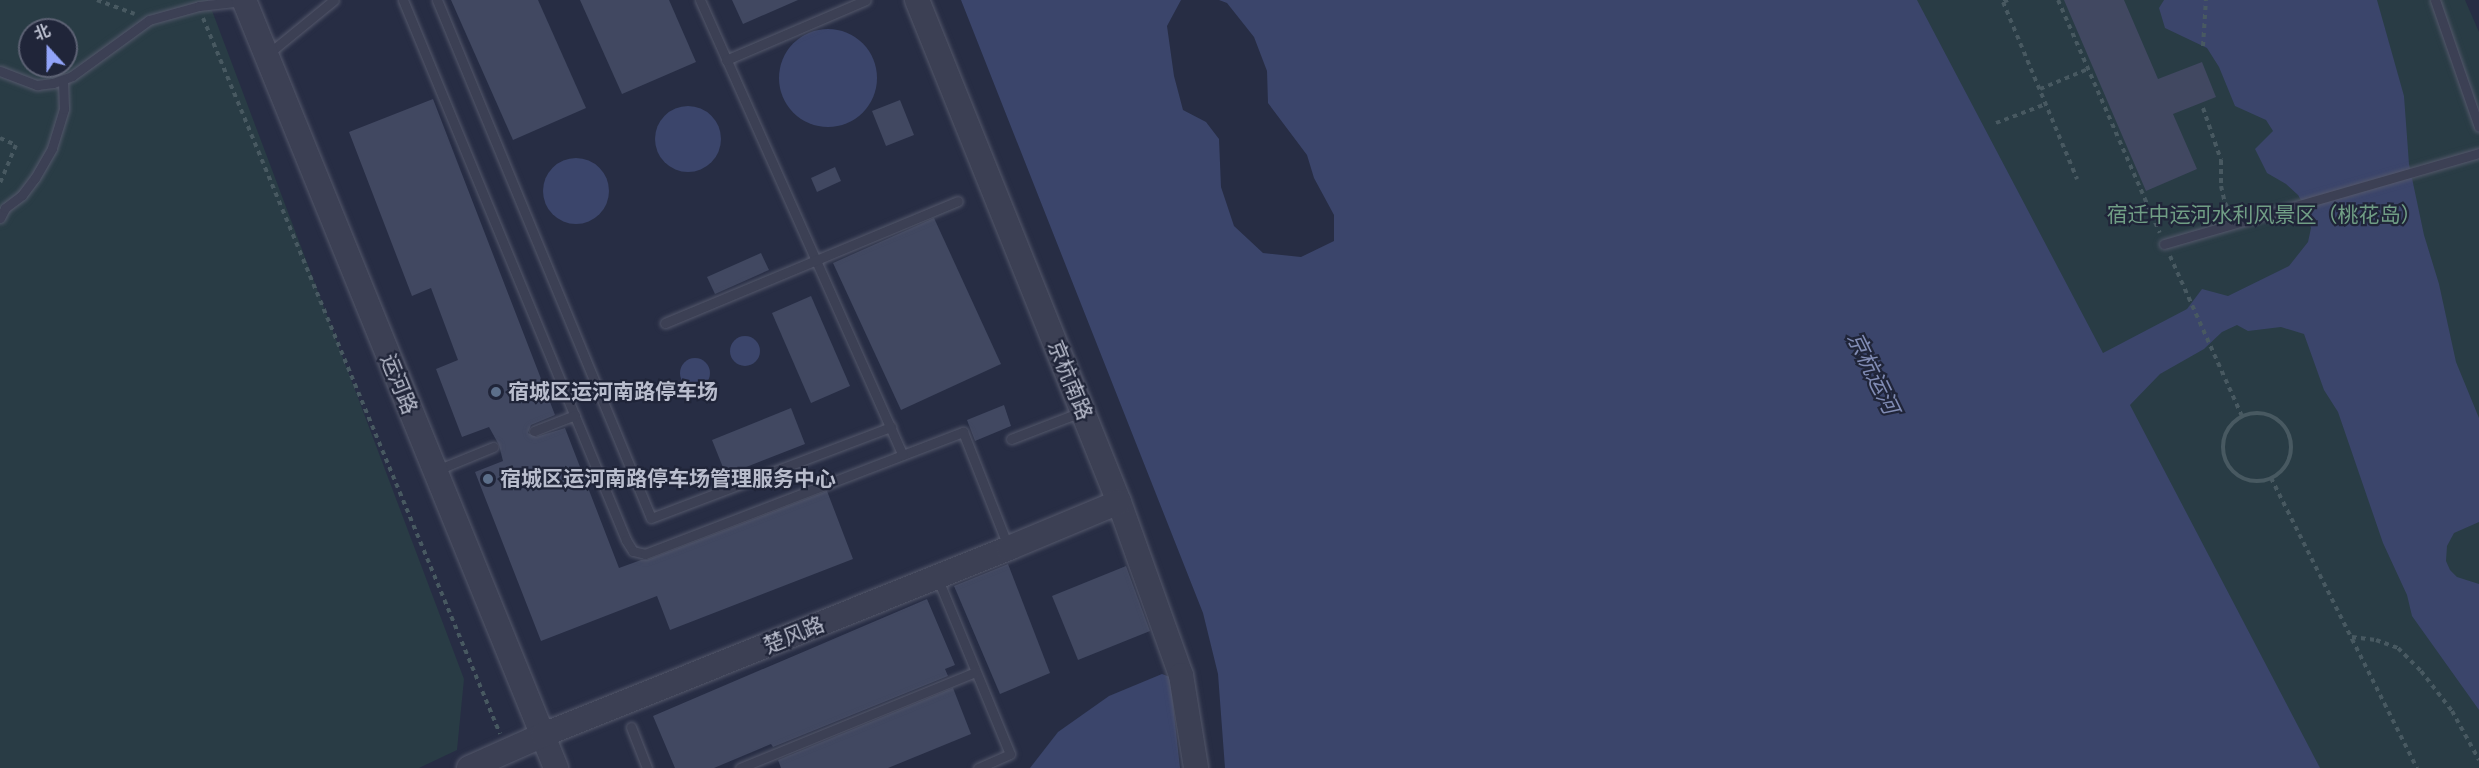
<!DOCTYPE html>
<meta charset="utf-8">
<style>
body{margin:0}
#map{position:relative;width:2479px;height:768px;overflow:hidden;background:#272d44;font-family:Roboto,"Noto Sans SC",sans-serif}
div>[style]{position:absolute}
.green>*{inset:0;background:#293c45}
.water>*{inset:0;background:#3b456b}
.round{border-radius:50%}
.building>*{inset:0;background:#414861}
.path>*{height:4px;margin-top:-2px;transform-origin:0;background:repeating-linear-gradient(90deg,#485961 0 4.5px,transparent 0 9px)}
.path>.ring{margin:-2px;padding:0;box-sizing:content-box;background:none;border:4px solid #485961;border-radius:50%}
.roads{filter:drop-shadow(0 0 2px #54586b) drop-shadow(0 0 2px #54586b)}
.service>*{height:9px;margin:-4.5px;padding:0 4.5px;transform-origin:4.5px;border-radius:4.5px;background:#3c4054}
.tertiary>*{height:24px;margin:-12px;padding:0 12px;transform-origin:12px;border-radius:12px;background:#3c4054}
.dots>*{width:16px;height:16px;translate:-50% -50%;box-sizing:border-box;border:3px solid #202539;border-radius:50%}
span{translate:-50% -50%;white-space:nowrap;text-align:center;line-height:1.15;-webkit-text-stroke:4.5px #202539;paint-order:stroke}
.park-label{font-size:21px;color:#709e85}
.street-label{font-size:21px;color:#b9bdcd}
.poi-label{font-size:21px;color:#b9bdcd;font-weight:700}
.left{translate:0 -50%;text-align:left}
.water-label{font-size:22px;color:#818cb4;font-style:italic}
.north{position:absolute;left:18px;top:18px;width:60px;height:60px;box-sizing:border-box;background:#202539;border:2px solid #5d6274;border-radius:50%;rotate:339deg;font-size:16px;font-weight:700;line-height:24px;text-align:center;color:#b9bdcd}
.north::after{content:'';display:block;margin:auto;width:21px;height:27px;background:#92a4f9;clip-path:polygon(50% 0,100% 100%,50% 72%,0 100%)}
</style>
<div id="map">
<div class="green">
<i style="clip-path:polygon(evenodd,0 0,208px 0,464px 679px,457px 750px,419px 768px,0 768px,0 0,30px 30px,66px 30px,66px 66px,30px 66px,30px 30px)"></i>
<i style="clip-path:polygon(1913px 0,2465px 0,2479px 32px,2479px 768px,2306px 768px)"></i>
</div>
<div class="water">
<i style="clip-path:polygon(961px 0,1181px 0,1167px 26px,1174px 76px,1183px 110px,1206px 122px,1219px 139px,1221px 187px,1234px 226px,1263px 253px,1301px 257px,1334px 241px,1334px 215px,1314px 178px,1307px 155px,1268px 103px,1267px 71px,1254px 37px,1227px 3px,1219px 0,1917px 0,2103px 353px,2187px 309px,2202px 289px,2228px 296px,2289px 266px,2308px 242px,2311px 228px,2305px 207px,2298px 195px,2286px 184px,2267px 173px,2255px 149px,2273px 131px,2266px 120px,2235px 106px,2219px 67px,2207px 48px,2165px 28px,2159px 8px,2164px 0,2377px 0,2404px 96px,2409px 164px,2424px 235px,2439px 284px,2456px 362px,2479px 418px,2479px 522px,2454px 533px,2447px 546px,2446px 561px,2450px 570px,2457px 577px,2479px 584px,2479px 710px,2412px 616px,2407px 595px,2383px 543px,2338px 412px,2324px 390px,2304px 334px,2281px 327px,2248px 331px,2237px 325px,2222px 332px,2204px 349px,2160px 374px,2130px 405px,2320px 768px,1225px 768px,1218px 674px,1203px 613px)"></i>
<i class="round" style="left:779px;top:29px;width:98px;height:98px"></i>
<i class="round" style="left:655px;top:106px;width:66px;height:66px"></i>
<i class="round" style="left:543px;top:158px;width:66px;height:66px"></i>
<i class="round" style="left:730px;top:336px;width:30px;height:30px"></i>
<i class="round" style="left:680px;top:358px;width:30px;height:30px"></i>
<i style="clip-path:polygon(1162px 674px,1170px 677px,1180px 768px,1030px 768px,1058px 732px,1109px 696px)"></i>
</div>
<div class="building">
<i style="clip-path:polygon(451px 0,538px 0,586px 108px,513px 140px)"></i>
<i style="clip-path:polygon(580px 0,669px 0,696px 62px,622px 94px)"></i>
<i style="clip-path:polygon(732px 0,798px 0,743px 24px)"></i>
<i style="clip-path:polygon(2064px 0,2124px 0,2158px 79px,2202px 62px,2216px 97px,2173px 114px,2197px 169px,2146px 191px)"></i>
<i style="clip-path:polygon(433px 99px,555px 415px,531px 425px,528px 433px,536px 437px,565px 428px,619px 568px,641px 560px,647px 560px,827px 491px,853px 559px,670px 630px,657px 596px,541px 641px,475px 472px,503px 461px,499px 445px,489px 427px,462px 437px,436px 369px,458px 360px,431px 288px,412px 296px,349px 132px)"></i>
<i style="clip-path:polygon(900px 100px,914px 135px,886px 146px,872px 111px)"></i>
<i style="clip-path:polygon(835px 167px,841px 181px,817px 192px,811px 178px)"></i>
<i style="clip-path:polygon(934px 218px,1001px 364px,901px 410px,833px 263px)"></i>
<i style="clip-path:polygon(761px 253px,769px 270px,715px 294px,707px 277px)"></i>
<i style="clip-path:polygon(811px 296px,850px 386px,811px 403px,772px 313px)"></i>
<i style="clip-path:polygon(1004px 405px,1011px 426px,975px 441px,967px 420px)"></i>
<i style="clip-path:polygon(791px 408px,805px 444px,726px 475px,712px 440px)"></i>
<i style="clip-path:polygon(1008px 564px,1050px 673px,1000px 694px,954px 586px)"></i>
<i style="clip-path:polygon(1126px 566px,1150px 631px,1078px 660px,1052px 596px)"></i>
<i style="clip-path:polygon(927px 599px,955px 665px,945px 669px,948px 676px,773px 747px,771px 744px,714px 768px,675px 768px,653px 716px)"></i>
<i style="clip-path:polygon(953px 688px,971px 734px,888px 768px,781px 768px,778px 760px)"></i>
</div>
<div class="path">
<i style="left:97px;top:0;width:40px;rotate:20.2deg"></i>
<i style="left:2008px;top:0;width:5px;rotate:158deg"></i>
<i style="left:2003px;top:2px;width:192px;rotate:67.3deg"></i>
<i style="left:2058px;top:0;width:254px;rotate:66.4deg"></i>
<i style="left:203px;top:18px;width:775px;rotate:67.47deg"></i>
<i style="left:2203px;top:46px;width:46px;rotate:-86.3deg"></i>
<i style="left:2040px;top:89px;width:52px;rotate:-22.6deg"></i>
<i style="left:2203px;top:108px;width:55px;rotate:70.9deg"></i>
<i style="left:2221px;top:160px;width:26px;rotate:90deg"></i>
<i style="left:2221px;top:186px;width:17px;rotate:77deg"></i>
<i style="left:2225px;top:203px;width:10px;rotate:61deg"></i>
<i style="left:1996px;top:123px;width:53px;rotate:-20.8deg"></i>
<i style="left:0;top:138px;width:17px;rotate:24deg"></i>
<i style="left:16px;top:145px;width:41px;rotate:112.8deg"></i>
<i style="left:2170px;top:256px;width:175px;rotate:65.8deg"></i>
<i class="ring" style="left:2223px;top:413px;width:64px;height:64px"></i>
<i style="left:2271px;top:478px;width:325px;rotate:63.3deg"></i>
<i style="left:2352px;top:637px;width:24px;rotate:7deg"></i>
<i style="left:2376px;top:640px;width:23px;rotate:20deg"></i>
<i style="left:2398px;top:648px;width:33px;rotate:45deg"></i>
<i style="left:2421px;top:671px;width:51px;rotate:52.2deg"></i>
<i style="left:2452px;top:711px;width:56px;rotate:61.1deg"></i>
</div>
<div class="roads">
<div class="service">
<i style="left:403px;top:0;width:584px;rotate:67.56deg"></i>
<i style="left:626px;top:540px;width:13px;rotate:58deg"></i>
<i style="left:633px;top:551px;width:12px;rotate:14deg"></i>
<i style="left:645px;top:554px;width:341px;rotate:-21deg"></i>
<i style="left:963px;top:432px;width:123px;rotate:68.5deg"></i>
<i style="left:437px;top:0;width:560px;rotate:67.55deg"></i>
<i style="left:651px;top:518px;width:257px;rotate:-20.8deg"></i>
<i style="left:700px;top:0;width:498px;rotate:66deg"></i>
<i style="left:2435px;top:0;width:134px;rotate:70.9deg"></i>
<i style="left:268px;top:54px;width:85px;rotate:-39.3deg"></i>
<i style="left:726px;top:60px;width:152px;rotate:-23.2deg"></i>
<i style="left:0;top:71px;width:40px;rotate:21deg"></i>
<i style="left:37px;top:85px;width:16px;rotate:-7deg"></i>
<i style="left:53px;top:83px;width:20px;rotate:-20deg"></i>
<i style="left:72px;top:76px;width:95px;rotate:-36deg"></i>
<i style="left:149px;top:20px;width:52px;rotate:-15.6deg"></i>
<i style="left:199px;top:6px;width:44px;rotate:-6.5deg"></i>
<i style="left:0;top:218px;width:11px;rotate:-63deg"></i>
<i style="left:5px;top:208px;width:21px;rotate:-37deg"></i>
<i style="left:22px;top:195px;width:21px;rotate:-53deg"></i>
<i style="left:35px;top:178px;width:34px;rotate:-60deg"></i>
<i style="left:52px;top:148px;width:41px;rotate:-72.9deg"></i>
<i style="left:64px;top:109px;width:29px;rotate:-92deg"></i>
<i style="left:2164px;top:244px;width:328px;rotate:-16.1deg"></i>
<i style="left:665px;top:323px;width:317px;rotate:-22.6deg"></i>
<i style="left:534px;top:431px;width:44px;rotate:-21.3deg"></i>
<i style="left:1011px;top:439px;width:75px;rotate:-21.1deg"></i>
<i style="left:437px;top:470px;width:61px;rotate:-22.3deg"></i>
<i style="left:937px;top:577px;width:191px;rotate:67.6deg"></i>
<i style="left:1010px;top:754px;width:35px;rotate:156deg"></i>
<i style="left:631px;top:727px;width:44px;rotate:68.7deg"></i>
<i style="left:740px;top:768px;width:254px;rotate:-22.2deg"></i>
</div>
<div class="tertiary">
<i style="left:244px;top:0;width:829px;rotate:67.89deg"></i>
<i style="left:917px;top:0;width:541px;rotate:68.08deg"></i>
<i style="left:1119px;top:502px;width:184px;rotate:70.3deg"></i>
<i style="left:1181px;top:675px;width:94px;rotate:80.8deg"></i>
<i style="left:469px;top:768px;width:81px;rotate:-24deg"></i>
<i style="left:543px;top:735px;width:502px;rotate:-21.86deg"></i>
<i style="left:1009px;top:548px;width:119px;rotate:-22.7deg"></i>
</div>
</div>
<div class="dots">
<i style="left:496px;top:392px;background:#5c6f8a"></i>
<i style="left:488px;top:479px;background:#5c6f8a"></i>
</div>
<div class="park-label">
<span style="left:2264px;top:215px">宿迁中运河水利风景区（桃花岛）</span>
</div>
<div class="street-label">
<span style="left:1070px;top:380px;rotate:68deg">京杭南路</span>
<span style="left:399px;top:384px;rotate:68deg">运河路</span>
<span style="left:794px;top:635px;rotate:-22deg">楚风路</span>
</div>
<div class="poi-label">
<span class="left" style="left:508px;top:392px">宿城区运河南路停车场</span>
<span class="left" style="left:500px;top:479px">宿城区运河南路停车场管理服务中心</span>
</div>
<div class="water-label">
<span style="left:1873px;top:373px;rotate:64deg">京杭运河</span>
</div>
<div class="north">北</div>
</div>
